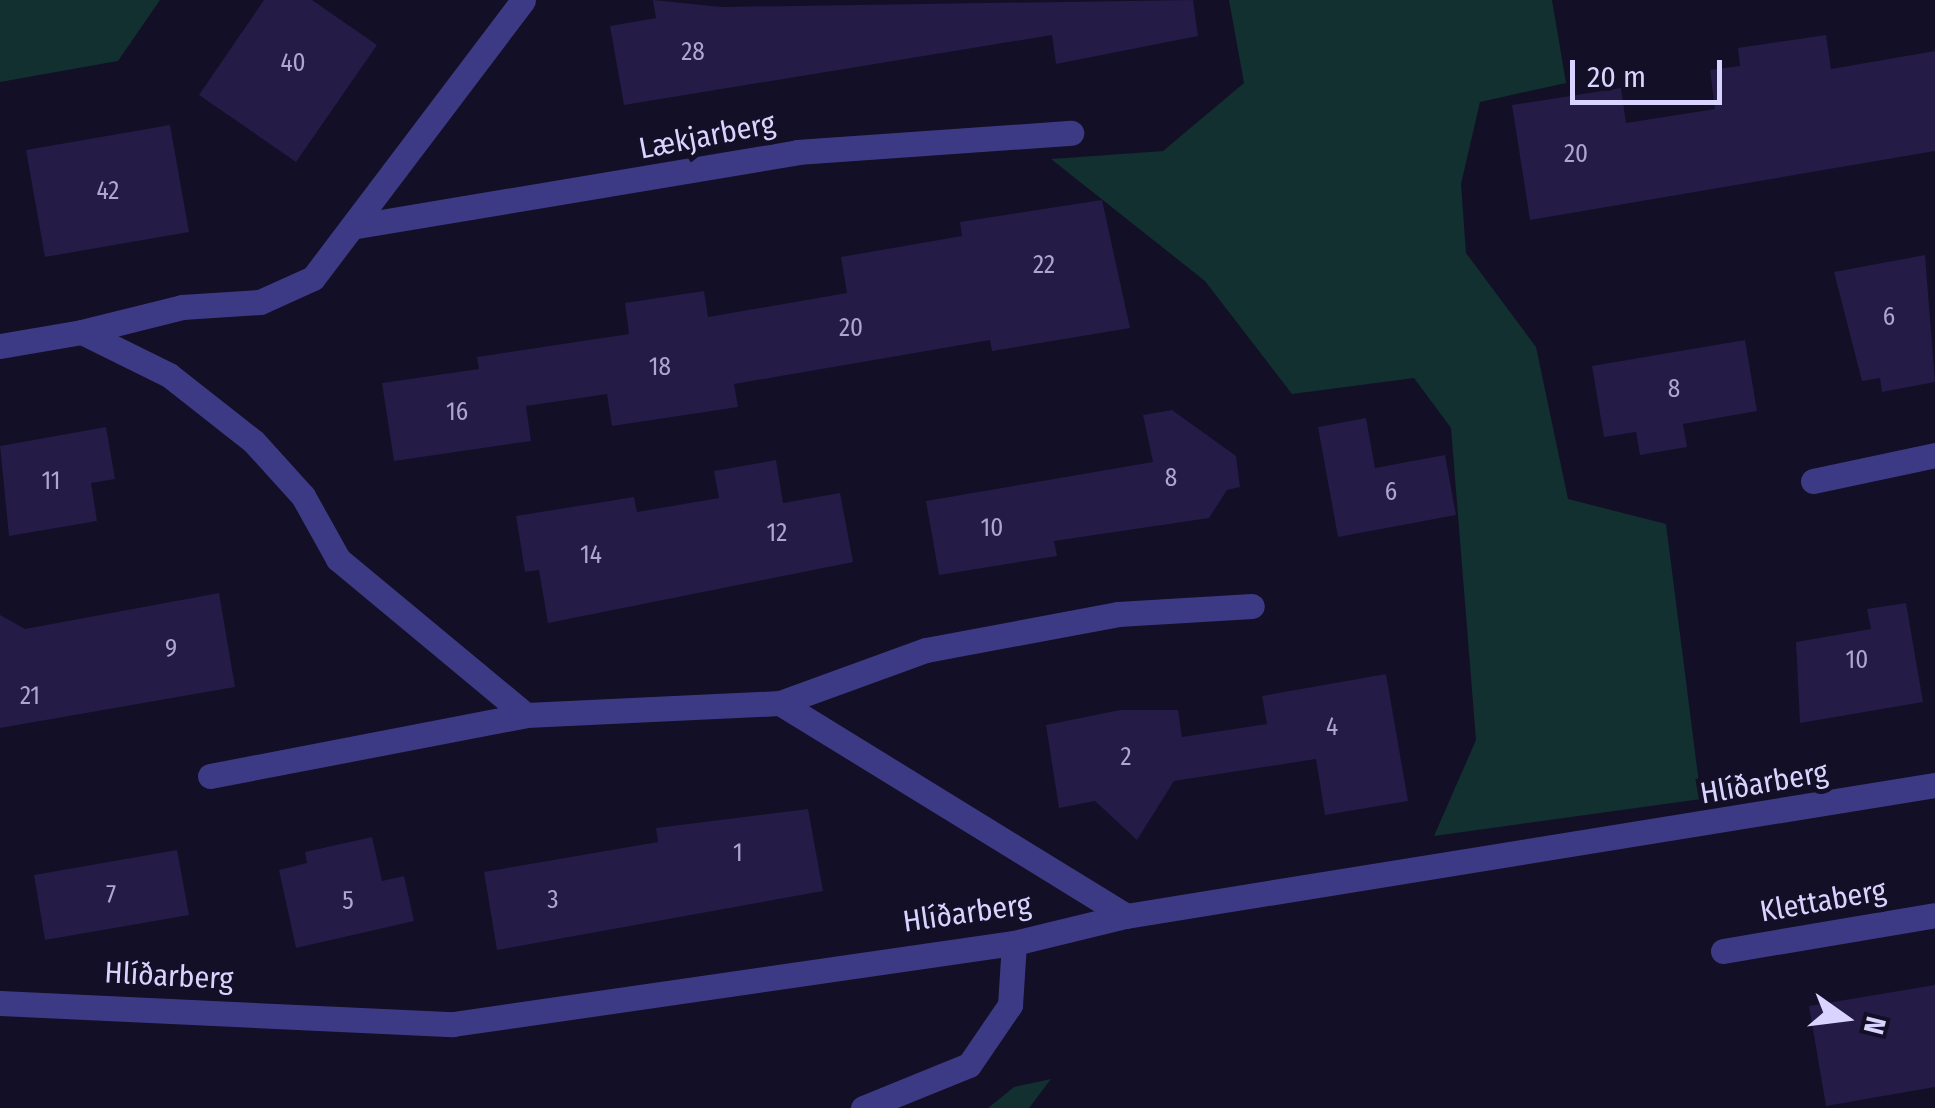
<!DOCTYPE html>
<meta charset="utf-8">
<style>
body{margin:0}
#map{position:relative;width:1935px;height:1108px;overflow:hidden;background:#130f26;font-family:"Fira Sans Condensed",sans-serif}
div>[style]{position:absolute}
.green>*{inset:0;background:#12302f}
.building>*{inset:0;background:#241b47}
.minor>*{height:25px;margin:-12.5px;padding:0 12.5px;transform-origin:12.5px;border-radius:12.5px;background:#3d3a85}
span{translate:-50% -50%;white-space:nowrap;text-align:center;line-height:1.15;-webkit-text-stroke:10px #130f26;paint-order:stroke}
.number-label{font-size:25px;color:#aca6d1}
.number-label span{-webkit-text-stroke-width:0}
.street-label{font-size:30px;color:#d9d4ff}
.north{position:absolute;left:1795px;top:968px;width:100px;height:100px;-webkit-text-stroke:8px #130f26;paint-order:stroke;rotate:104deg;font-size:28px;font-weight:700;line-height:40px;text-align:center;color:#d9d4ff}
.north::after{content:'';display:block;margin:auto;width:35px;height:45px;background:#d9d4ff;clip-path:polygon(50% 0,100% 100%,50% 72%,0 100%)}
.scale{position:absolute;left:1570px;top:60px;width:152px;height:45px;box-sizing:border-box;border:5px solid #d9d4ff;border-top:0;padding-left:12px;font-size:30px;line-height:35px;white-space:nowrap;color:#d9d4ff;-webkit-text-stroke:8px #130f26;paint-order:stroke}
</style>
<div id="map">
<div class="green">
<i style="clip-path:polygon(0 0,160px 0,118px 61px,0 82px)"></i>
<i style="clip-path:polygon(1229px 0,1552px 0,1566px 83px,1480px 102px,1461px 184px,1466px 253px,1536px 347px,1568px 499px,1666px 524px,1701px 799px,1434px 836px,1476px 740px,1451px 428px,1414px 378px,1292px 394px,1205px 281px,1051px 159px,1163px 151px,1244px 83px)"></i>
<i style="clip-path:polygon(1051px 1079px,1029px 1108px,988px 1108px,1014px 1087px)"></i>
</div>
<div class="building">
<i style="clip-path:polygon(264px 0,312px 0,377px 45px,296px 162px,199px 95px)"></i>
<i style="clip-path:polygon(653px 0,721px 7px,1193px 0,1198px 36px,1056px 64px,1052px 35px,624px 105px,610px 26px,656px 18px)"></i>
<i style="clip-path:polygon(1826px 35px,1831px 69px,1935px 51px,1935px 151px,1530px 220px,1512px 105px,1621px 88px,1626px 123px,1715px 109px,1710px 70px,1740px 66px,1738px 48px)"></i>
<i style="clip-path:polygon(170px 125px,189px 232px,45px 257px,26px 150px)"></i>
<i style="clip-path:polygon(1102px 200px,1130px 328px,992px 351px,990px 340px,734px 384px,738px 407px,612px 426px,607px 394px,526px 406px,531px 441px,394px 461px,382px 383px,479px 369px,477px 357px,629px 334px,625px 303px,704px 291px,708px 317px,847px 293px,841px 257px,962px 236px,960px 222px)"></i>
<i style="clip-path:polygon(1925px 255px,1935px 382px,1882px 392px,1880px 378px,1862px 381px,1834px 272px)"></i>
<i style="clip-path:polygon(1745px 340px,1757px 411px,1683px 424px,1687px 447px,1640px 455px,1636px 432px,1604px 437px,1592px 366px)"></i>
<i style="clip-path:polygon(1172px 410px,1236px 456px,1240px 487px,1227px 490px,1209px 518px,1054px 541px,1057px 556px,939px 575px,926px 501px,1153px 462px,1143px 415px)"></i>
<i style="clip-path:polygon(1366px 418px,1375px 468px,1445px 455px,1456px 515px,1338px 537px,1318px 427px)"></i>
<i style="clip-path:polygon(106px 427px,115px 479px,91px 483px,97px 521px,9px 536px,0 446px)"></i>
<i style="clip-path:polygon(776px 460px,783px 503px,840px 493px,853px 562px,548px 623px,539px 570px,525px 572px,516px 516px,634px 497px,637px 512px,719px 498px,714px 471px)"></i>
<i style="clip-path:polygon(219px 593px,235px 687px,0 728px,0 615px,25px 629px)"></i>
<i style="clip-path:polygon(1906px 603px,1923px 702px,1800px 723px,1796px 642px,1871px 629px,1867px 609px)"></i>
<i style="clip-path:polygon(1386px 674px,1408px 801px,1325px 815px,1316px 759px,1174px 781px,1137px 840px,1095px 801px,1059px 808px,1046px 725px,1120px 710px,1178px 710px,1182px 737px,1267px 724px,1262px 696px)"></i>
<i style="clip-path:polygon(808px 809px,823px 891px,497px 950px,484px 872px,658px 842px,656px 828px)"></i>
<i style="clip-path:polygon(372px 837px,382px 881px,404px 876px,414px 921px,296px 948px,279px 870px,307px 863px,305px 852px)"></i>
<i style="clip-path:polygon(177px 850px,189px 915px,45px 940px,34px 875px)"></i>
<i style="clip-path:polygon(1935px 985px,1935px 1087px,1826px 1106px,1809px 1006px)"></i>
</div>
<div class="minor">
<i style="left:357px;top:226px;width:446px;rotate:-9.5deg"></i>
<i style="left:797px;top:152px;width:275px;rotate:-4deg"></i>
<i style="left:82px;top:332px;width:103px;rotate:-14deg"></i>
<i style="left:182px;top:307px;width:78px;rotate:-3.7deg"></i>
<i style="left:260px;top:302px;width:58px;rotate:-24.4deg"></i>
<i style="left:313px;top:278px;width:348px;rotate:-52.9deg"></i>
<i style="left:0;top:346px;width:83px;rotate:-9.7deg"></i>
<i style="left:82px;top:332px;width:97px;rotate:26.3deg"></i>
<i style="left:169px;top:375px;width:108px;rotate:38.2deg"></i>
<i style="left:254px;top:442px;width:73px;rotate:47.8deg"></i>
<i style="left:303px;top:496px;width:72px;rotate:60.9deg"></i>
<i style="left:338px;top:559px;width:244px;rotate:39.7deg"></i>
<i style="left:526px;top:715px;width:254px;rotate:-2.7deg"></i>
<i style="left:780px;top:703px;width:406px;rotate:31.6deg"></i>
<i style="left:1813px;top:481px;width:125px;rotate:-12deg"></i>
<i style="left:780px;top:703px;width:155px;rotate:-20deg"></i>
<i style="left:926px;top:650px;width:195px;rotate:-10.6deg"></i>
<i style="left:1118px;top:614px;width:134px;rotate:-3.4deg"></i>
<i style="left:210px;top:776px;width:322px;rotate:-10.9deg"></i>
<i style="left:1723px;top:951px;width:215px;rotate:-9.6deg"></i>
<i style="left:0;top:1003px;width:453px;rotate:2.7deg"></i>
<i style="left:453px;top:1024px;width:567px;rotate:-8.22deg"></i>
<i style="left:1014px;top:943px;width:115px;rotate:-13.6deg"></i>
<i style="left:1126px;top:916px;width:820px;rotate:-9.2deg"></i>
<i style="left:863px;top:1108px;width:114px;rotate:-22.1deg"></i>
<i style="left:969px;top:1065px;width:73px;rotate:-55.7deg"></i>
<i style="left:1010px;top:1005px;width:62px;rotate:-86.3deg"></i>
</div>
<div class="number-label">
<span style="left:693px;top:52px">28</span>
<span style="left:293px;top:63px">40</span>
<span style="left:1576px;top:154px">20</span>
<span style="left:108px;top:191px">42</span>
<span style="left:1044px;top:265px">22</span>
<span style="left:1889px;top:317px">6</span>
<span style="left:851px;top:328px">20</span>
<span style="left:660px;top:367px">18</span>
<span style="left:1674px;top:389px">8</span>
<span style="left:457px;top:412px">16</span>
<span style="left:1171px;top:478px">8</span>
<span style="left:51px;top:481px">11</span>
<span style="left:1391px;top:492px">6</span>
<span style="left:992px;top:528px">10</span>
<span style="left:777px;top:533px">12</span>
<span style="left:591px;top:555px">14</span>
<span style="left:171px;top:649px">9</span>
<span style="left:1857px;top:660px">10</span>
<span style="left:30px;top:696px">21</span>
<span style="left:1332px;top:727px">4</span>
<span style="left:1126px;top:757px">2</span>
<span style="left:738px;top:853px">1</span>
<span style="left:111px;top:895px">7</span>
<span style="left:553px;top:900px">3</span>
<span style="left:348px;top:901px">5</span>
</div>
<div class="street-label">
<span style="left:707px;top:136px;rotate:-11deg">Lækjarberg</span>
<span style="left:1764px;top:783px;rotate:-10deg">Hlíðarberg</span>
<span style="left:1823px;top:901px;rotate:-10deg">Klettaberg</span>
<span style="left:967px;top:913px;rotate:-8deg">Hlíðarberg</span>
<span style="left:169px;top:976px;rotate:3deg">Hlíðarberg</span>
</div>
<div class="north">N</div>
<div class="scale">20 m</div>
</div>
